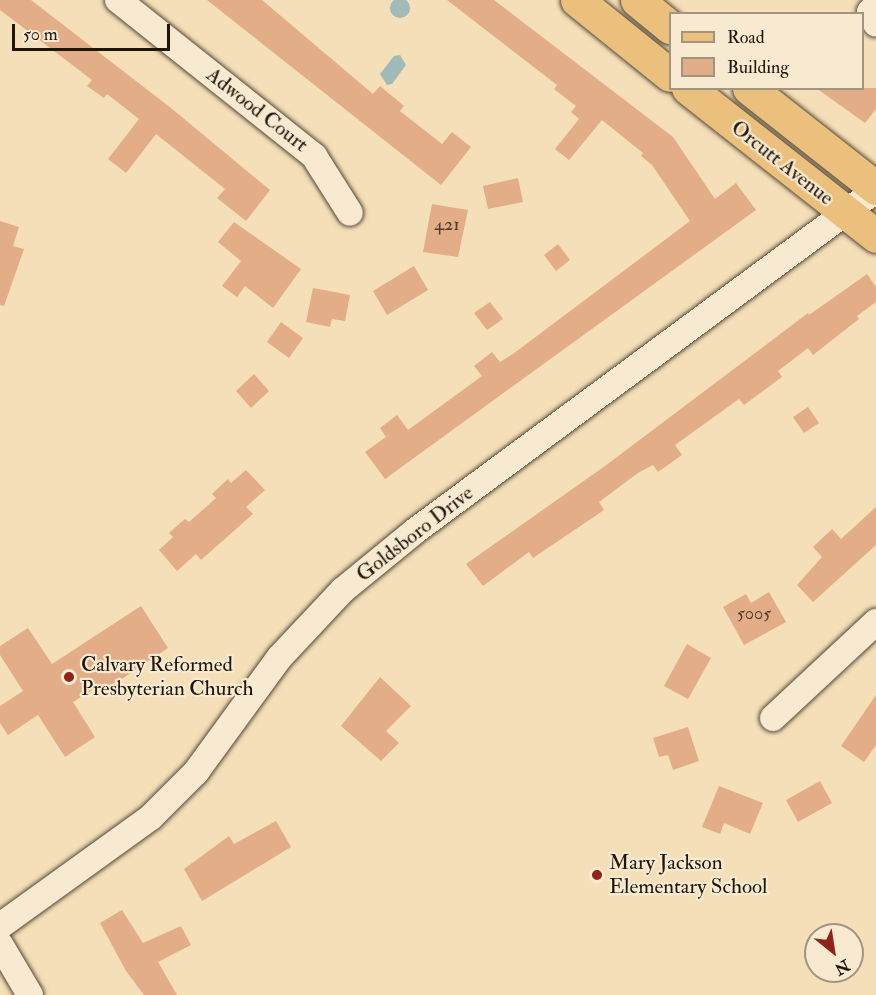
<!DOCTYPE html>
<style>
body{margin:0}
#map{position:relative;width:876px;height:995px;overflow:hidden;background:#f5dfb8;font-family:"IM FELL Double Pica",serif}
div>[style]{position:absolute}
.water>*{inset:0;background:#a0bab9}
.round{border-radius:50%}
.building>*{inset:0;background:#e2ad87}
.roads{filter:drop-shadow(0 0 2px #544836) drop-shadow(0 0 2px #544836)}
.minor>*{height:26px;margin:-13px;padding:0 13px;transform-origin:13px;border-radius:13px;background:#f8ead1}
.major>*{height:33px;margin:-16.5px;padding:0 16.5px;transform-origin:16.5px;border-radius:16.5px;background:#eac07c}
.dots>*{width:16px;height:16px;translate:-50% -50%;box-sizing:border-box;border:3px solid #f8ead1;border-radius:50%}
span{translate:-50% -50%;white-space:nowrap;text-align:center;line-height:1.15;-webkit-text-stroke:4.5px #f8ead1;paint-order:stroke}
.number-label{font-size:18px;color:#503c29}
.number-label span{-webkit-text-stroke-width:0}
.street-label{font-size:21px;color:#1f160a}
.poi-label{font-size:21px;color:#1f160a}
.left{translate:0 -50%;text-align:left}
.legend{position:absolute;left:669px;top:12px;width:195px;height:78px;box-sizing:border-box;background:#f8ead1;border:2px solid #a19581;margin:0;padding:8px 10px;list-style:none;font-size:18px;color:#1f160a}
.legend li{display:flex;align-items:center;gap:12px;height:30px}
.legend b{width:30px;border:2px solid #a19581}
.north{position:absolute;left:804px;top:923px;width:60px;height:60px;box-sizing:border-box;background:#f8ead1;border:2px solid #a19581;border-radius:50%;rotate:150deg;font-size:16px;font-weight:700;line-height:24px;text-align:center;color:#1f160a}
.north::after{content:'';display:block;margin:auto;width:21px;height:27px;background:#8f2418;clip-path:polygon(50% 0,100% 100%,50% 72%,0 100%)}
.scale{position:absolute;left:12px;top:24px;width:158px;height:27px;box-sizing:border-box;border:3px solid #1f160a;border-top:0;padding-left:8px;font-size:18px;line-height:21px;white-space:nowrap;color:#1f160a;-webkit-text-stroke:4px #f8ead1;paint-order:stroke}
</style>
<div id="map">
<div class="water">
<i class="round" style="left:390px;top:-2px;width:20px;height:20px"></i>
<i style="clip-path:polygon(400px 55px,406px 65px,392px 84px,387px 85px,380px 74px,394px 56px)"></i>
</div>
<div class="building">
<i style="clip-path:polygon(0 0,31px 0,171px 108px,270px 190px,246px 221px,217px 198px,225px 189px,156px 134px,126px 173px,108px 159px,139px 119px,107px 94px,104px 98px,87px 86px,92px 80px,0 10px)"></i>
<i style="clip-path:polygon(207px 0,262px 0,373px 94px,380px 86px,404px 106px,400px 111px,442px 144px,452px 132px,471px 147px,441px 185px)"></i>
<i style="clip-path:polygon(447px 0,494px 0,673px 137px,715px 199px,736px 183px,756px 210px,385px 479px,365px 452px,386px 437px,380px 428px,397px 415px,408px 430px,482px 376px,474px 366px,492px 352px,500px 362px,513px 354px,690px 221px,652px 165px,641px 156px,643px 153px,602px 120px,569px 160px,555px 149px,579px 119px,571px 112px,576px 106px,554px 89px,557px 85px)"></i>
<i style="clip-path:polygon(816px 88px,876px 88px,876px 109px,865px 123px)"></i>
<i style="clip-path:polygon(518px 178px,523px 202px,488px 209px,483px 186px)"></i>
<i style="clip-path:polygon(432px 204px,468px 210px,458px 257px,423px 252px)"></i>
<i style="clip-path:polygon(0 221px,19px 227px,13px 246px,24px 249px,4px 306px,0 305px)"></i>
<i style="clip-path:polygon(234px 222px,301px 269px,273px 308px,245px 286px,237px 297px,222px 286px,241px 261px,218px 242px)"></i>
<i style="clip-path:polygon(558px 244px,570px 260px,556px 271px,544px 255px)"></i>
<i style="clip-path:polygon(414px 266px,428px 290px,387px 315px,373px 291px)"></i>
<i style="clip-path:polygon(867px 274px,876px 287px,876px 302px,857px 316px,859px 319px,813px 355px,808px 348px,778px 371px,782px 377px,744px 405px,739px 399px,675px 445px,682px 455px,658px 472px,653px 465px,638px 473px,599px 502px,604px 510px,533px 558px,529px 552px,483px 586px,466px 564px,605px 466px,808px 313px,809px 315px)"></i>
<i style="clip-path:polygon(313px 288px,350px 295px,345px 321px,332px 319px,330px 327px,306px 322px)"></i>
<i style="clip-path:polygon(490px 302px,503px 319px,487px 330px,474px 313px)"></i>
<i style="clip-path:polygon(281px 322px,303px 338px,289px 358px,267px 342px)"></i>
<i style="clip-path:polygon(254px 374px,269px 391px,251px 408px,236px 391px)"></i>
<i style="clip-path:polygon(808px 407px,819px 423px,804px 433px,793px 417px)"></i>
<i style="clip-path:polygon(246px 470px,265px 490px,246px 507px,253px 514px,201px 560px,196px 554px,177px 571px,159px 550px,173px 537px,169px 533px,185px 519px,189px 522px,216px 498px,212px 494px,228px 479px,231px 483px)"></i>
<i style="clip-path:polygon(876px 507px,876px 545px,813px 602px,797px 585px,822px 557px,813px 547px,832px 529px,841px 539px)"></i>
<i style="clip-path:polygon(769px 592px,786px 622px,744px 645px,723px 607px,746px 594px,751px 603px)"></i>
<i style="clip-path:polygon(141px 606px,168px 648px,104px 691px,100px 685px,73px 702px,95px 737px,65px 757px,38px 715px,8px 735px,0 723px,0 706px,23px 691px,0 655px,0 646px,28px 628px,52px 664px)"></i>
<i style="clip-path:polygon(687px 644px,711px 658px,688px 699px,664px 686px)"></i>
<i style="clip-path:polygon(380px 677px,411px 706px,386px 731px,399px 743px,381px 761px,341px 726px)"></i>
<i style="clip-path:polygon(876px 695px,876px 745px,864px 762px,841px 746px)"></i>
<i style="clip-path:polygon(688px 727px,699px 761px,673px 770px,668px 755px,659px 757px,653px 738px)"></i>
<i style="clip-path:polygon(820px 781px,832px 803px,798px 822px,786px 800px)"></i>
<i style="clip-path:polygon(719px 786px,763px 803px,750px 834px,724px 823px,720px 834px,702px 827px)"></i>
<i style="clip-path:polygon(276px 821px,291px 847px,202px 901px,184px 869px,229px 836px,234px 844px)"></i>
<i style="clip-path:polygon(122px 910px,143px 943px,181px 926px,191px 945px,158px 962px,177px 995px,144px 995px,126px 971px,100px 923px)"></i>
</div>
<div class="roads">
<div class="minor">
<i style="left:118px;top:0;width:251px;rotate:38.5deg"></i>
<i style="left:314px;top:156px;width:67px;rotate:57.7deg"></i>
<i style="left:876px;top:5px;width:9px;rotate:131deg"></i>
<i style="left:870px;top:12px;width:13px;rotate:63deg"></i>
<i style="left:773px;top:718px;width:141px;rotate:-43deg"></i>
<i style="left:0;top:926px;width:186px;rotate:-35.8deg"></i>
<i style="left:151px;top:817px;width:64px;rotate:-45deg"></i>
<i style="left:196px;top:772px;width:142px;rotate:-53.9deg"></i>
<i style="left:280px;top:657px;width:92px;rotate:-46.8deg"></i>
<i style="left:343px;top:590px;width:93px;rotate:-39.3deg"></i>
<i style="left:415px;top:531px;width:573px;rotate:-36.49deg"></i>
<i style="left:0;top:944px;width:59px;rotate:59.5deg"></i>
</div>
<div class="major">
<i style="left:577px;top:0;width:119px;rotate:38.9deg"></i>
<i style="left:637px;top:0;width:43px;rotate:39.3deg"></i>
<i style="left:688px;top:88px;width:239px;rotate:38.2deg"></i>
<i style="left:749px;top:88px;width:162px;rotate:38.2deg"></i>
</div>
</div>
<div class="dots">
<i style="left:69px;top:677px;background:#8f2418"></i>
<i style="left:597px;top:875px;background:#8f2418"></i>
</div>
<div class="number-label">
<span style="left:447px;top:225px">421</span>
<span style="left:754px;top:614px">5005</span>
</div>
<div class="street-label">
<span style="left:257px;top:110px;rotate:38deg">Adwood Court</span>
<span style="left:782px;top:163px;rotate:38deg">Orcutt Avenue</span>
<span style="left:415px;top:534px;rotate:-38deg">Goldsboro Drive</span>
</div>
<div class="poi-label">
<span class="left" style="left:81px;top:677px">Calvary Reformed<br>Presbyterian Church</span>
<span class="left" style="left:609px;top:875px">Mary Jackson<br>Elementary School</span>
</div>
<ul class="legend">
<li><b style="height:8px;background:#eac07c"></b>Road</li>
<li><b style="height:16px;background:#e2ad87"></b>Building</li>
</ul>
<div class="north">N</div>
<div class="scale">50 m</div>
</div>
